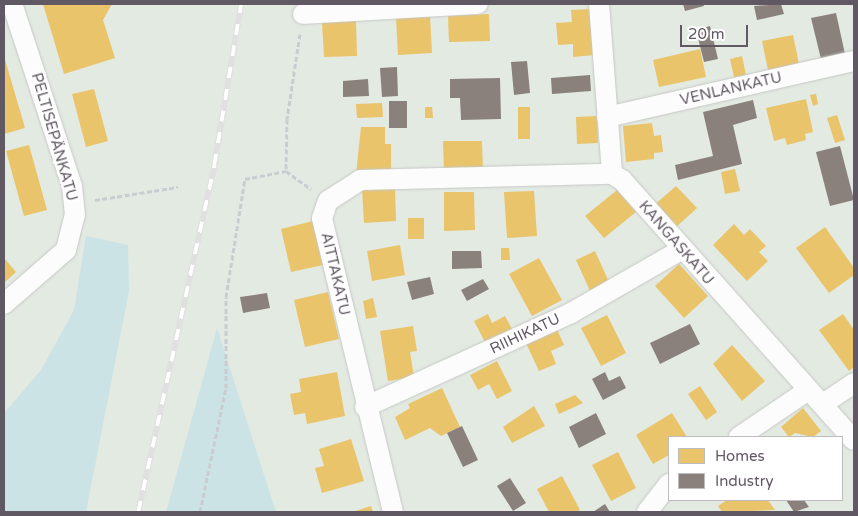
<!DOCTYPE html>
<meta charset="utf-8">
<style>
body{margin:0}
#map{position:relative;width:858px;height:516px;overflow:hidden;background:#e3eae2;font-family:"Varela Round",sans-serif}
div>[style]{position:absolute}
.green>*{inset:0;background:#cce3e5}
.homes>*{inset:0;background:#e9c46a}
.industry>*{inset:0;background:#8a817c}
.path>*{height:3px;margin-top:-1.5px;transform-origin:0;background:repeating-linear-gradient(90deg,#cacdd0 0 5px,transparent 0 7.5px)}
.roads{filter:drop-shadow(0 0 1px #c6c7c6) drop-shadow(0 0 1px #c6c7c6)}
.minor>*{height:20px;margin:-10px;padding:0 10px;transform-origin:10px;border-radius:10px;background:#fbfcfb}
.rail>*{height:5.5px;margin-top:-2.75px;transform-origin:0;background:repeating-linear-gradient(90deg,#fff 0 11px,#dfe0df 0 22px);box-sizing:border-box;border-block:1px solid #dfe0df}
span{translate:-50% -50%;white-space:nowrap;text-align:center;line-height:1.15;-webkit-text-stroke:5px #fff;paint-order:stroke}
.street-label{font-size:15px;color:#605862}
.frame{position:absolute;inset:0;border:5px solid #605862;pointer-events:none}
.legend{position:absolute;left:668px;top:436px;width:175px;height:65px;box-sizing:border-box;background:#fff;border:1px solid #bfbcc0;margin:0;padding:6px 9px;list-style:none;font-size:15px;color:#605862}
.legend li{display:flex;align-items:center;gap:10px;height:25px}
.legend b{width:25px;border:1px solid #bfbcc0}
.scale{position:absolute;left:680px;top:25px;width:68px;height:22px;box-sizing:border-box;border:2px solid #605862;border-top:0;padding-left:6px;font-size:15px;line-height:18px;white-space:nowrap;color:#605862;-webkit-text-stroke:4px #fff;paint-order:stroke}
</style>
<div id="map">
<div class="green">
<i style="clip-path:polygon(86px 236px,128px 245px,129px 291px,86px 512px,4px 512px,4px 413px,41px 370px,74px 310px)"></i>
<i style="clip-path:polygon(217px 328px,276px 512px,166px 512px)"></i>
</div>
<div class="homes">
<i style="clip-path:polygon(43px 4px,112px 4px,103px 20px,115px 58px,64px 74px)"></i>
<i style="clip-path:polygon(590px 9px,594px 55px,573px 57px,573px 44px,558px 45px,556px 23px,572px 22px,571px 10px)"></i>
<i style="clip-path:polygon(489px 14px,490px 41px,449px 42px,448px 16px)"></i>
<i style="clip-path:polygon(430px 16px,432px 53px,398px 55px,396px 18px)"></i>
<i style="clip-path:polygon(356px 21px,357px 56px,324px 57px,322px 22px)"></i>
<i style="clip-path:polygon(793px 35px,799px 64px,768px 70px,762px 41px)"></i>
<i style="clip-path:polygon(700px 49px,706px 77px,659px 87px,653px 60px)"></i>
<i style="clip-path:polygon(4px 56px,25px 128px,4px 134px)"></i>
<i style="clip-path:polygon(742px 56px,746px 75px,734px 77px,730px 59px)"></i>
<i style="clip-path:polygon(94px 89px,108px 141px,86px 147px,72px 94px)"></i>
<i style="clip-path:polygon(816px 94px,818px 104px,813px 106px,810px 95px)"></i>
<i style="clip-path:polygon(806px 99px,813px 132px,805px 134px,806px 140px,787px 145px,785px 138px,774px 141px,766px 108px)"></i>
<i style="clip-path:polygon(382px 103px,383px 117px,357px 118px,356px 104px)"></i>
<i style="clip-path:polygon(425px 107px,432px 107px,433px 118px,425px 118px)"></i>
<i style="clip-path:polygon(518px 107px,530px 107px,530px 139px,518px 139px)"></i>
<i style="clip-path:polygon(837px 115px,845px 140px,835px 143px,827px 118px)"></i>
<i style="clip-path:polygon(597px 116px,598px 143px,577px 144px,576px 117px)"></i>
<i style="clip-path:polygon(652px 123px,654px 136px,661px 135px,663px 152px,654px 153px,654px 159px,626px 162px,623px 126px)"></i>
<i style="clip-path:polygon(361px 127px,385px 127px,385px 144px,391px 144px,391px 174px,356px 174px)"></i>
<i style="clip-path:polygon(443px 141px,482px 141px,483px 171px,444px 172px)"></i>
<i style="clip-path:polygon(29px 145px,47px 210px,24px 216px,6px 151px)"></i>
<i style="clip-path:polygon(735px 169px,740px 191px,725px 194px,721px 172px)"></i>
<i style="clip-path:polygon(676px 186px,697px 208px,674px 229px,653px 206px)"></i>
<i style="clip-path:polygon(395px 188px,396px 221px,364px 223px,362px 189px)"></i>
<i style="clip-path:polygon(617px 190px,636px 212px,604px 238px,585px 216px)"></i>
<i style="clip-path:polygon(534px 191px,537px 236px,507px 238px,504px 192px)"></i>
<i style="clip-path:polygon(444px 192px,474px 192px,475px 230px,444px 231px)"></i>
<i style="clip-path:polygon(408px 218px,424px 218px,424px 239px,408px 239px)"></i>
<i style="clip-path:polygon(313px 221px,323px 265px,291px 272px,281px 229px)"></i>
<i style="clip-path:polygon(734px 224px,744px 235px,750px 229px,766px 246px,759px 252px,768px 261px,747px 281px,713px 245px)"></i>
<i style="clip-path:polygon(825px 227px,854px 268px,854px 275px,829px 293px,796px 248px)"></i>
<i style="clip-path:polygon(400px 245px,405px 275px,372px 281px,367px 251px)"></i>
<i style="clip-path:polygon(501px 248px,509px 248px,510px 260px,501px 260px)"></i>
<i style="clip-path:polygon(595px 251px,609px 282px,590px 291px,576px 260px)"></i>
<i style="clip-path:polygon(4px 258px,16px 272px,4px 283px)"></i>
<i style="clip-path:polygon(539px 258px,562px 300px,532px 316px,509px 274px)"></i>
<i style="clip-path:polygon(679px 264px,708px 296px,684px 318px,655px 286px)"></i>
<i style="clip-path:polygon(328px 292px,339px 339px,305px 347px,294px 300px)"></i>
<i style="clip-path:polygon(373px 298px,377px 317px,366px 319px,363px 301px)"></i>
<i style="clip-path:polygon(488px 314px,492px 323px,505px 316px,513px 331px,486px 344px,474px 321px)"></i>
<i style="clip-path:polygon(843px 314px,854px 330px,854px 367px,849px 371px,819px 330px)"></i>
<i style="clip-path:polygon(607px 315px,626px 353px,601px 366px,581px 328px)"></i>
<i style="clip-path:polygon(413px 326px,417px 351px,410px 352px,414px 377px,388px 381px,380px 331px)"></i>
<i style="clip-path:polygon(556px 327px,564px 345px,551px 351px,556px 364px,539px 371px,525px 341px)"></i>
<i style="clip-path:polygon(732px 345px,765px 381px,742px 401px,713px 364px)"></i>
<i style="clip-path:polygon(497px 361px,512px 391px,497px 399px,489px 384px,478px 390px,470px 375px)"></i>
<i style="clip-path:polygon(337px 372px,345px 416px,307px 424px,305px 413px,294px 415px,290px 394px,301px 392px,299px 379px)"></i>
<i style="clip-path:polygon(700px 386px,717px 412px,706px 420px,688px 394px)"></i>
<i style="clip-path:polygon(442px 388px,460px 427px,441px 436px,430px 428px,405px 440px,395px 417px,410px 408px,408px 404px)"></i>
<i style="clip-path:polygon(575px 395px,583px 403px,559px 414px,555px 404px)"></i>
<i style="clip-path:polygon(534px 406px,545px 426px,512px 443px,503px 427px)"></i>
<i style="clip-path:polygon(803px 408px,821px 431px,813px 437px,795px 433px,789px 437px,781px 427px)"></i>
<i style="clip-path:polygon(672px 413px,687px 437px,669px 437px,669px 455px,653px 464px,636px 435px)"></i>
<i style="clip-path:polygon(351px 439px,364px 481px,322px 493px,315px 468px,324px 466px,319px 449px)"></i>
<i style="clip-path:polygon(618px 452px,636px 488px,611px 501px,592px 465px)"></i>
<i style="clip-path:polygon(562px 476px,580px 510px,576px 512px,549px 512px,537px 489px)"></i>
<i style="clip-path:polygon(727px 500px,768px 500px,775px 510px,722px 512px,718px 506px)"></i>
<i style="clip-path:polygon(371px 506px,373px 512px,352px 512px)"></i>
</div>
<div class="industry">
<i style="clip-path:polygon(683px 4px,703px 4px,704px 6px,685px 11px)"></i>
<i style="clip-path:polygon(781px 4px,784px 14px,757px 20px,754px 6px)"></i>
<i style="clip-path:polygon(836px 13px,845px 54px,821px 59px,811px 18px)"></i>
<i style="clip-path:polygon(710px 26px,718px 59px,704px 62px,696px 30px)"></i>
<i style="clip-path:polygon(527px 61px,530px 93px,514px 95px,511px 62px)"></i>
<i style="clip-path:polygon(397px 67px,398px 96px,382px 97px,380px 68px)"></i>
<i style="clip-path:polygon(590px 75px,591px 91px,552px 94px,551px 78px)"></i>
<i style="clip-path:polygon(500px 78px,501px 119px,461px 120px,460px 98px,450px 98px,450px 79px)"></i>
<i style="clip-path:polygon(368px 79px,369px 96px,343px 97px,343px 81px)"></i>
<i style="clip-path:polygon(753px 100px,757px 118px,733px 125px,742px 164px,678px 180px,675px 165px,713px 156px,703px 112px)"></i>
<i style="clip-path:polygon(389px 101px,407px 101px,407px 128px,389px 128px)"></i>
<i style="clip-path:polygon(840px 146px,854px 200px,830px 206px,816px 152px)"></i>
<i style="clip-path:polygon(452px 251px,481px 251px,482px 268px,452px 269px)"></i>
<i style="clip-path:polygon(430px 277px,434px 294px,412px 300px,407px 282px)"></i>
<i style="clip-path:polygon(483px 279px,489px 289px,467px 301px,461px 290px)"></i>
<i style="clip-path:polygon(267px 293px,270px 308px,243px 313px,240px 297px)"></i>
<i style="clip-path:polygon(690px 324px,700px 344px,660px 364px,650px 343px)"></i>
<i style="clip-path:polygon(605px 372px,609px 381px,620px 376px,626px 388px,603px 400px,592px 379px)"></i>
<i style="clip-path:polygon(596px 413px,606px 434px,579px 448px,569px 427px)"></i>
<i style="clip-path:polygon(462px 426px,478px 460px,463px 467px,447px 433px)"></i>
<i style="clip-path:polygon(510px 478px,526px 503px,513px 511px,497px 486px)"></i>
<i style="clip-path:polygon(786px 500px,804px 500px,809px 507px,794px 512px)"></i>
<i style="clip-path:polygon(605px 504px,610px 512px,593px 512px)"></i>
</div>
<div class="path">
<i style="left:300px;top:34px;width:86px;rotate:98.7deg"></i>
<i style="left:287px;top:119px;width:52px;rotate:91.1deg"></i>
<i style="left:286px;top:171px;width:31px;rotate:36deg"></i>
<i style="left:95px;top:200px;width:84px;rotate:-8.9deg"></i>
<i style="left:200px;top:512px;width:127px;rotate:-78.2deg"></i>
<i style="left:226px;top:388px;width:91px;rotate:-90deg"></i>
<i style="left:226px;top:297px;width:120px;rotate:-80.9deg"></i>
<i style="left:245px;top:179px;width:42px;rotate:-11deg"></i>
</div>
<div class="roads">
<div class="minor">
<i style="left:599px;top:4px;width:170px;rotate:85.6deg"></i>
<i style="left:612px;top:174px;width:12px;rotate:31deg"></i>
<i style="left:622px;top:180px;width:348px;rotate:48.3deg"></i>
<i style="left:303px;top:14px;width:175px;rotate:-3.3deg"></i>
<i style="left:607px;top:117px;width:253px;rotate:-12.8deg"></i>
<i style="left:4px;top:304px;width:82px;rotate:-41.1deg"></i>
<i style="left:66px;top:250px;width:36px;rotate:-76deg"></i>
<i style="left:75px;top:215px;width:29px;rotate:-96deg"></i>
<i style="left:72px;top:186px;width:192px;rotate:-108.2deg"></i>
<i style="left:823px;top:404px;width:37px;rotate:-34deg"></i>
<i style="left:365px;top:407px;width:226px;rotate:-24.5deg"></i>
<i style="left:571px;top:313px;width:127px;rotate:-29.8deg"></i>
<i style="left:739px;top:437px;width:82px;rotate:-34.1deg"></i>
<i style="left:393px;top:512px;width:302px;rotate:-103.6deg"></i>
<i style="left:322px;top:218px;width:18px;rotate:-71deg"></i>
<i style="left:328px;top:201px;width:38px;rotate:-33deg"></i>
<i style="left:360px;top:180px;width:252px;rotate:-1.4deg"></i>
<i style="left:647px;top:512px;width:36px;rotate:-52deg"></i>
</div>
</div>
<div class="rail">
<i style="left:138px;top:512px;width:355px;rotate:-77.6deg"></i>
<i style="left:214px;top:165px;width:163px;rotate:-80.5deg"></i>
</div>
<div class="street-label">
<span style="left:731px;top:89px;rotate:-13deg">VENLANKATU</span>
<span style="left:54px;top:137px;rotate:74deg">PELTISEPÄNKATU</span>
<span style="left:676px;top:243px;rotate:49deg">KANGASKATU</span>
<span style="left:335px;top:274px;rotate:77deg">AITTAKATU</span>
<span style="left:525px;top:334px;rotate:-25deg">RIIHIKATU</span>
</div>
<div class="frame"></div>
<ul class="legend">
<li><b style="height:14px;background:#e9c46a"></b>Homes</li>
<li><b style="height:14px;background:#8a817c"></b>Industry</li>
</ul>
<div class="scale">20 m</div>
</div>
